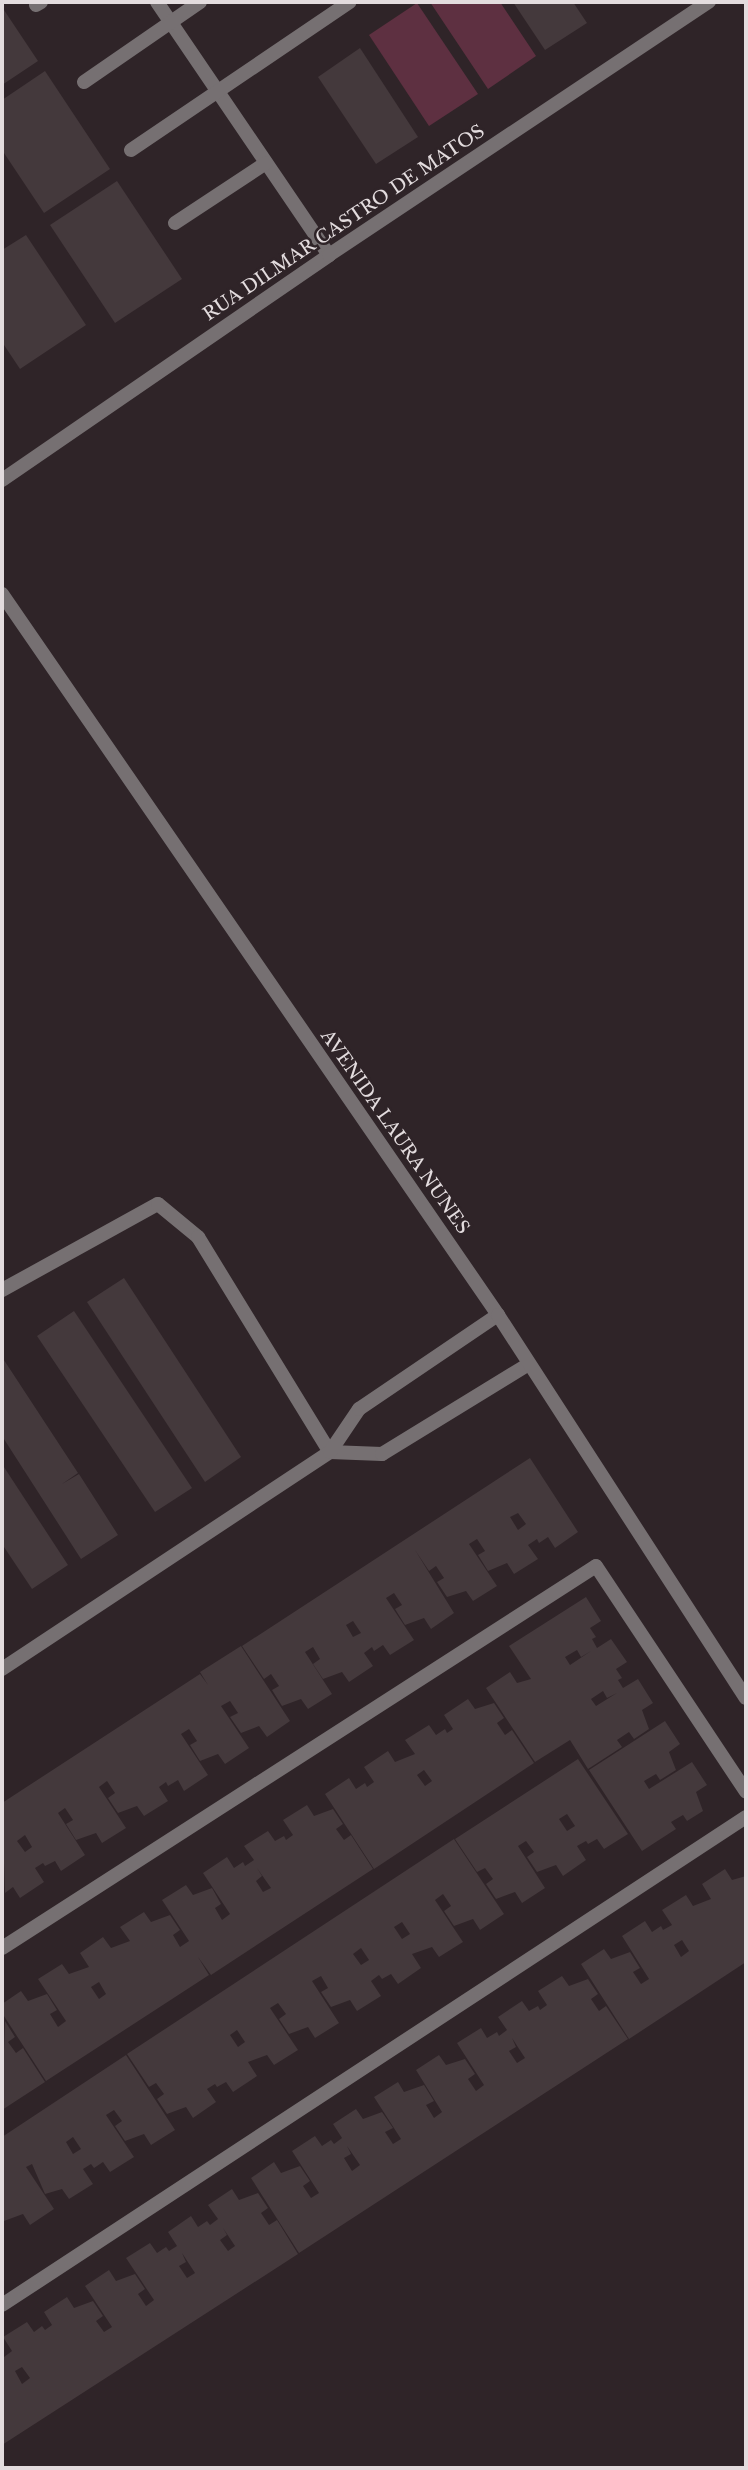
<!DOCTYPE html>
<style>
body{margin:0}
#map{position:relative;width:748px;height:2470px;overflow:hidden;background:#2f2428;font-family:"Libre Baskerville",serif}
div>[style]{position:absolute}
.green>*{inset:0;background:#5e3041}
.building>*{inset:0;background:#44393c}
.service>*{height:14px;margin:-7px;padding:0 7px;transform-origin:7px;border-radius:7px;background:#767072}
.minor>*{height:14px;margin:-7px;padding:0 7px;transform-origin:7px;border-radius:7px;background:#767072}
.tertiary>*{height:14px;margin:-7px;padding:0 7px;transform-origin:7px;border-radius:7px;background:#767072}
span{translate:-50% -50%;white-space:nowrap;text-align:center;line-height:1.15;-webkit-text-stroke:5px #2f2428;paint-order:stroke}
.street-label{font-size:18px;color:#e3dcde}
.frame{position:absolute;inset:0;border:4px solid #e3dcde;pointer-events:none}
</style>
<div id="map">
<div class="green">
<i style="clip-path:polygon(430px 2px,500px 2px,536px 56px,488px 89px)"></i>
<i style="clip-path:polygon(417px 3px,478px 94px,429px 126px,369px 35px)"></i>
</div>
<div class="building">
<i style="clip-path:polygon(513px 2px,573px 2px,587px 23px,545px 50px)"></i>
<i style="clip-path:polygon(2px 7px,38px 61px,2px 85px)"></i>
<i style="clip-path:polygon(360px 48px,418px 137px,376px 164px,318px 77px)"></i>
<i style="clip-path:polygon(45px 71px,110px 169px,44px 213px,2px 150px,2px 100px)"></i>
<i style="clip-path:polygon(117px 181px,182px 279px,115px 323px,50px 225px)"></i>
<i style="clip-path:polygon(26px 235px,86px 325px,20px 369px,2px 342px,2px 250px)"></i>
<i style="clip-path:polygon(124px 1278px,241px 1457px,205px 1482px,87px 1302px)"></i>
<i style="clip-path:polygon(74px 1311px,192px 1488px,155px 1512px,37px 1336px)"></i>
<i style="clip-path:polygon(2px 1357px,78px 1473px,62px 1484px,79px 1474px,118px 1535px,81px 1559px,2px 1436px)"></i>
<i style="clip-path:polygon(evenodd,530px 1458px,578px 1532px,555px 1548px,548px 1537px,539px 1543px,537px 1539px,528px 1545px,538px 1559px,514px 1574px,507px 1563px,488px 1571px,478px 1555px,485px 1551px,477px 1539px,469px 1544px,497px 1586px,473px 1601px,466px 1591px,447px 1597px,437px 1582px,444px 1578px,436px 1566px,429px 1571px,415px 1550px,454px 1613px,431px 1629px,424px 1618px,405px 1625px,395px 1609px,402px 1605px,394px 1593px,386px 1598px,414px 1640px,390px 1655px,383px 1645px,374px 1651px,372px 1647px,364px 1653px,373px 1666px,349px 1682px,342px 1672px,323px 1679px,313px 1664px,320px 1659px,313px 1647px,305px 1652px,332px 1694px,308px 1709px,301px 1699px,282px 1706px,272px 1690px,279px 1686px,271px 1674px,264px 1679px,242px 1646px,530px 1458px,518px 1513px,526px 1524px,518px 1530px,510px 1517px,518px 1513px,530px 1458px,353px 1621px,361px 1633px,353px 1637px,346px 1625px,353px 1621px)"></i>
<i style="clip-path:polygon(2px 1464px,68px 1565px,32px 1589px,2px 1544px)"></i>
<i style="clip-path:polygon(evenodd,586px 1597px,601px 1621px,590px 1628px,596px 1637px,592px 1639px,597px 1648px,611px 1639px,627px 1662px,616px 1669px,622px 1678px,618px 1680px,623px 1688px,638px 1679px,653px 1703px,642px 1710px,649px 1729px,634px 1739px,629px 1732px,617px 1740px,622px 1747px,588px 1769px,570px 1740px,535px 1762px,486px 1688px,510px 1672px,517px 1683px,531px 1679px,509px 1646px,586px 1597px,577px 1650px,581px 1657px,591px 1651px,570px 1665px,565px 1657px,577px 1650px,586px 1597px,603px 1691px,607px 1698px,617px 1693px,596px 1706px,591px 1699px,603px 1691px)"></i>
<i style="clip-path:polygon(evenodd,241px 1646px,290px 1721px,267px 1737px,259px 1726px,241px 1733px,230px 1717px,238px 1713px,230px 1701px,221px 1706px,249px 1748px,225px 1764px,218px 1754px,200px 1761px,190px 1745px,197px 1741px,189px 1729px,181px 1734px,208px 1775px,184px 1791px,178px 1780px,168px 1786px,166px 1782px,159px 1787px,168px 1801px,144px 1816px,137px 1806px,118px 1813px,108px 1798px,115px 1793px,107px 1781px,99px 1787px,126px 1828px,102px 1843px,96px 1833px,76px 1840px,66px 1824px,73px 1820px,65px 1808px,58px 1813px,85px 1855px,61px 1871px,55px 1861px,45px 1866px,43px 1863px,35px 1868px,44px 1882px,20px 1898px,13px 1887px,5px 1893px,2px 1803px,200px 1674px,208px 1685px,200px 1672px,241px 1646px,25px 1835px,32px 1847px,25px 1852px,17px 1841px,25px 1835px)"></i>
<i style="clip-path:polygon(evenodd,468px 1699px,475px 1709px,494px 1703px,504px 1718px,497px 1723px,505px 1735px,512px 1730px,534px 1763px,374px 1869px,325px 1794px,349px 1778px,356px 1789px,365px 1783px,367px 1787px,374px 1782px,364px 1767px,388px 1751px,395px 1762px,415px 1754px,405px 1740px,429px 1725px,436px 1735px,445px 1729px,447px 1733px,453px 1729px,444px 1715px,468px 1699px,424px 1770px,432px 1781px,425px 1786px,417px 1775px,424px 1770px)"></i>
<i style="clip-path:polygon(665px 1721px,680px 1744px,669px 1752px,676px 1770px,660px 1780px,656px 1774px,644px 1781px,649px 1789px,692px 1762px,707px 1785px,696px 1792px,703px 1811px,687px 1821px,683px 1815px,671px 1822px,676px 1829px,642px 1851px,589px 1770px)"></i>
<i style="clip-path:polygon(evenodd,578px 1759px,628px 1834px,604px 1849px,597px 1839px,588px 1844px,586px 1841px,577px 1846px,586px 1860px,563px 1876px,556px 1865px,537px 1872px,527px 1857px,534px 1852px,526px 1841px,518px 1846px,545px 1888px,522px 1903px,515px 1892px,496px 1899px,486px 1884px,493px 1879px,485px 1868px,477px 1872px,455px 1839px,578px 1759px,567px 1814px,575px 1826px,567px 1831px,559px 1819px,567px 1814px)"></i>
<i style="clip-path:polygon(evenodd,307px 1805px,314px 1816px,333px 1809px,343px 1824px,336px 1829px,344px 1840px,351px 1835px,373px 1869px,211px 1975px,198px 1957px,209px 1975px,46px 2081px,2px 2013px,2px 2004px,21px 1991px,28px 2001px,47px 1994px,57px 2010px,50px 2014px,58px 2027px,66px 2021px,38px 1979px,62px 1964px,69px 1974px,89px 1967px,80px 1953px,103px 1937px,111px 1948px,130px 1941px,120px 1927px,144px 1912px,151px 1922px,170px 1915px,180px 1930px,173px 1935px,180px 1947px,189px 1941px,162px 1900px,186px 1885px,193px 1895px,212px 1888px,221px 1904px,215px 1908px,222px 1920px,230px 1914px,203px 1873px,227px 1857px,234px 1868px,243px 1862px,245px 1866px,254px 1860px,244px 1846px,268px 1831px,275px 1841px,284px 1836px,286px 1840px,293px 1835px,283px 1820px,307px 1805px,257px 1868px,271px 1888px,263px 1892px,256px 1881px,262px 1876px,257px 1868px,307px 1805px,99px 1982px,106px 1994px,99px 1999px,91px 1987px,99px 1982px)"></i>
<i style="clip-path:polygon(evenodd,454px 1839px,504px 1914px,480px 1930px,473px 1919px,454px 1926px,444px 1911px,451px 1906px,443px 1894px,435px 1900px,463px 1942px,439px 1957px,432px 1947px,412px 1954px,421px 1968px,398px 1984px,391px 1974px,382px 1979px,379px 1975px,371px 1981px,381px 1996px,357px 2011px,350px 2000px,331px 2007px,321px 1992px,328px 1988px,321px 1976px,312px 1981px,339px 2023px,315px 2038px,308px 2027px,289px 2034px,279px 2019px,286px 2014px,278px 2003px,270px 2008px,298px 2050px,274px 2065px,267px 2055px,248px 2062px,257px 2076px,233px 2092px,226px 2082px,217px 2087px,215px 2084px,207px 2089px,216px 2102px,193px 2118px,186px 2107px,167px 2114px,157px 2099px,164px 2094px,156px 2083px,149px 2087px,127px 2054px,454px 1839px,402px 1922px,410px 1934px,402px 1939px,394px 1927px,402px 1922px,454px 1839px,361px 1948px,369px 1960px,361px 1965px,353px 1954px,361px 1948px,454px 1839px,237px 2030px,245px 2042px,238px 2047px,230px 2035px,237px 2030px)"></i>
<i style="clip-path:polygon(evenodd,725px 1869px,732px 1880px,746px 1876px,746px 1962px,629px 2039px,581px 1964px,604px 1949px,611px 1959px,630px 1952px,640px 1968px,633px 1972px,641px 1984px,649px 1979px,622px 1936px,645px 1921px,652px 1932px,661px 1926px,663px 1930px,672px 1925px,662px 1910px,686px 1895px,693px 1906px,711px 1899px,702px 1884px,725px 1869px,682px 1940px,689px 1951px,681px 1957px,674px 1945px,682px 1940px)"></i>
<i style="clip-path:polygon(evenodd,562px 1976px,569px 1986px,588px 1979px,598px 1994px,591px 1999px,599px 2011px,606px 2006px,628px 2039px,299px 2253px,251px 2178px,274px 2162px,281px 2173px,300px 2166px,310px 2181px,303px 2186px,311px 2198px,319px 2193px,292px 2151px,315px 2136px,322px 2146px,331px 2140px,334px 2144px,342px 2138px,333px 2124px,356px 2109px,363px 2119px,382px 2112px,393px 2128px,385px 2132px,393px 2144px,401px 2139px,374px 2097px,398px 2082px,404px 2092px,424px 2085px,434px 2101px,426px 2105px,434px 2118px,442px 2112px,416px 2070px,439px 2055px,446px 2065px,465px 2059px,475px 2074px,468px 2079px,476px 2091px,484px 2085px,457px 2043px,481px 2028px,487px 2038px,497px 2032px,499px 2036px,507px 2030px,498px 2017px,522px 2001px,529px 2011px,538px 2006px,540px 2010px,547px 2005px,538px 1991px,562px 1976px,512px 2038px,525px 2058px,517px 2063px,509px 2051px,516px 2047px,512px 2038px,562px 1976px,347px 2146px,360px 2165px,352px 2171px,344px 2158px,351px 2154px,347px 2146px)"></i>
<i style="clip-path:polygon(5px 2021px,15px 2037px,8px 2042px,16px 2053px,23px 2048px,45px 2082px,2px 2110px)"></i>
<i style="clip-path:polygon(evenodd,126px 2055px,175px 2130px,151px 2145px,144px 2134px,125px 2141px,115px 2126px,122px 2121px,114px 2110px,106px 2115px,134px 2157px,110px 2172px,103px 2162px,94px 2168px,91px 2164px,83px 2169px,93px 2184px,69px 2199px,62px 2189px,45px 2194px,32px 2164px,26px 2167px,54px 2209px,30px 2225px,23px 2214px,4px 2221px,2px 2137px,126px 2055px,73px 2137px,81px 2149px,73px 2154px,66px 2142px,73px 2137px)"></i>
<i style="clip-path:polygon(evenodd,232px 2189px,239px 2200px,258px 2193px,268px 2208px,261px 2213px,269px 2225px,277px 2220px,298px 2254px,2px 2445px,2px 2353px,4px 2357px,12px 2351px,3px 2337px,27px 2322px,34px 2332px,42px 2326px,45px 2330px,52px 2325px,44px 2312px,67px 2297px,74px 2308px,93px 2301px,103px 2316px,96px 2321px,104px 2332px,112px 2327px,85px 2286px,109px 2270px,116px 2281px,135px 2274px,145px 2289px,138px 2294px,146px 2306px,154px 2300px,126px 2258px,150px 2243px,157px 2253px,166px 2247px,169px 2251px,177px 2246px,168px 2232px,191px 2216px,198px 2227px,207px 2221px,210px 2225px,218px 2219px,208px 2205px,232px 2189px,223px 2228px,235px 2246px,228px 2251px,220px 2240px,227px 2235px,223px 2228px,232px 2189px,182px 2253px,195px 2273px,187px 2278px,179px 2266px,186px 2262px,182px 2253px,232px 2189px,22px 2367px,30px 2378px,22px 2384px,15px 2371px,22px 2367px)"></i>
</div>
<div class="service">
<i style="left:157px;top:2px;width:306px;rotate:55.8deg"></i>
<i style="left:36px;top:5px;width:6px;rotate:-31deg"></i>
<i style="left:84px;top:82px;width:141px;rotate:-34.6deg"></i>
<i style="left:131px;top:150px;width:264px;rotate:-34.1deg"></i>
<i style="left:175px;top:223px;width:109px;rotate:-33.4deg"></i>
</div>
<div class="minor">
<i style="left:2px;top:1290px;width:178px;rotate:-28.9deg"></i>
<i style="left:158px;top:1204px;width:52px;rotate:39.5deg"></i>
<i style="left:198px;top:1237px;width:252px;rotate:58.5deg"></i>
<i style="left:330px;top:1452px;width:52px;rotate:2.2deg"></i>
<i style="left:382px;top:1454px;width:172px;rotate:-31.5deg"></i>
<i style="left:2px;top:1669px;width:393px;rotate:-33.5deg"></i>
<i style="left:330px;top:1452px;width:52px;rotate:-56deg"></i>
<i style="left:359px;top:1409px;width:168px;rotate:-34.1deg"></i>
<i style="left:2px;top:1948px;width:706px;rotate:-32.74deg"></i>
<i style="left:596px;top:1566px;width:271px;rotate:56.4deg"></i>
<i style="left:2px;top:2305px;width:890px;rotate:-33.26deg"></i>
</div>
<div class="tertiary">
<i style="left:2px;top:480px;width:397px;rotate:-34.5deg"></i>
<i style="left:329px;top:255px;width:457px;rotate:-33.7deg"></i>
<i style="left:2px;top:594px;width:875px;rotate:55.47deg"></i>
<i style="left:498px;top:1315px;width:456px;rotate:57.1deg"></i>
</div>
<div class="street-label">
<span style="left:344px;top:223px;rotate:-34deg">RUA DILMAR CASTRO DE MATOS</span>
<span style="left:395px;top:1132px;rotate:55deg">AVENIDA LAURA NUNES</span>
</div>
<div class="frame"></div>
</div>
